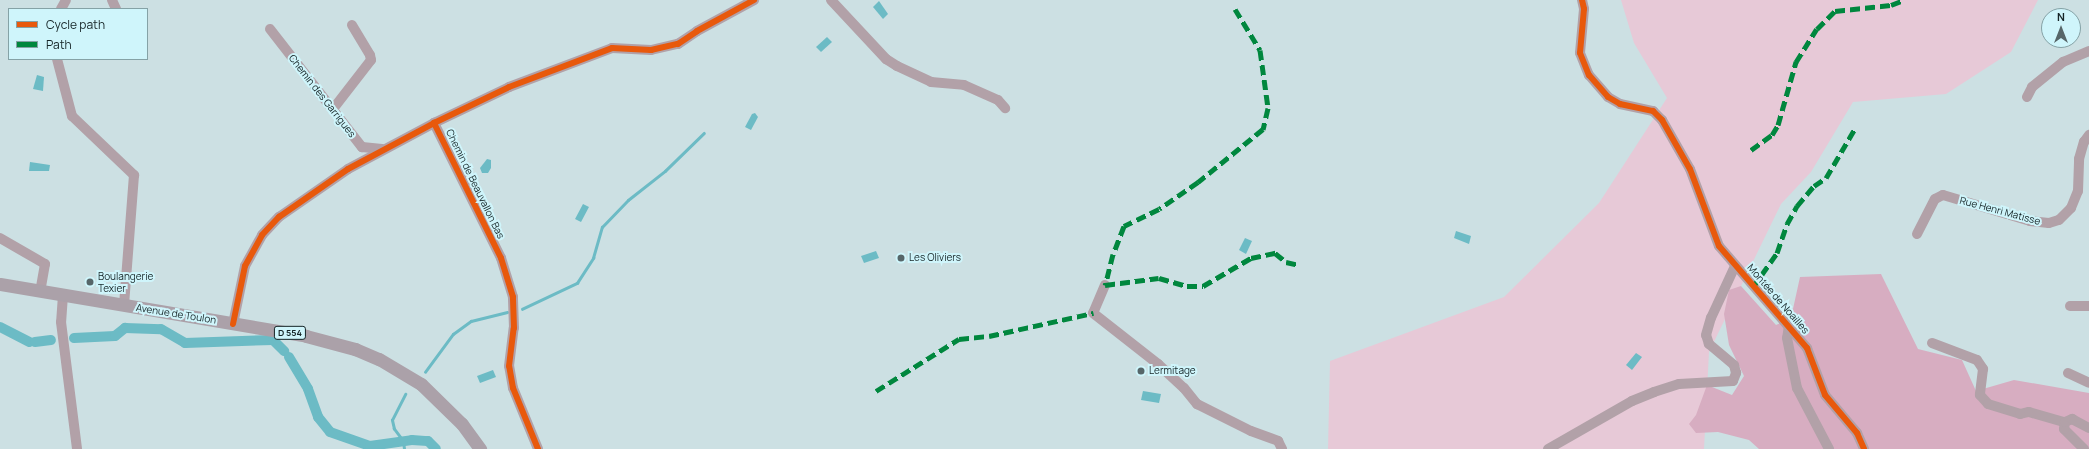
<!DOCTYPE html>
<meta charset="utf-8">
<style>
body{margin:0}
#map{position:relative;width:2089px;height:449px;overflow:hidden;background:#cce0e3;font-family:Manrope,sans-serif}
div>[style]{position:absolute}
.green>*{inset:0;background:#e7c9d7}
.forest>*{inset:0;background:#d7adc1}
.water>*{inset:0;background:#6cbbc5}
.stream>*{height:2.5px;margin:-1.25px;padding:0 1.25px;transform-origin:1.25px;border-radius:1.25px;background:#6cbbc5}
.canal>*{height:10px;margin:-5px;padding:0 5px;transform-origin:5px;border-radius:5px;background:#6cbbc5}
.minor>*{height:10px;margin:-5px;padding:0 5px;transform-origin:5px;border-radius:5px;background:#b2a1a8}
.major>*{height:13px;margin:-6.5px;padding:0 6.5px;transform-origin:6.5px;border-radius:6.5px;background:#aba1a9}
.quiet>*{height:5px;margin-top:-2.5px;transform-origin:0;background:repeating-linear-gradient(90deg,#00873e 0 10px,transparent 0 15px)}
.cycleway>*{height:6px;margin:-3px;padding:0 3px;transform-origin:3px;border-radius:3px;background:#e8590c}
.dots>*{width:11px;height:11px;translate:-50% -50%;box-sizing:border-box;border:2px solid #cff5fb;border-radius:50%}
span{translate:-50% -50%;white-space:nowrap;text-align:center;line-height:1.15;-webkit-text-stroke:4px #cff5fb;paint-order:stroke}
.shield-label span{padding:1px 3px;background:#cff5fb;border:1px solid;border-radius:3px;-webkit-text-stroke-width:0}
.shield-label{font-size:9px;color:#162527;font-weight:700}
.street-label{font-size:10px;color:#162527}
.poi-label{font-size:10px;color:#162527}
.left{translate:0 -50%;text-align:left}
.legend{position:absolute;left:8px;top:8px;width:140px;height:52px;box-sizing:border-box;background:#cff5fb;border:1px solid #85a2a6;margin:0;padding:5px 7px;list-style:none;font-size:12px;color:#162527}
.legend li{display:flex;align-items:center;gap:8px;height:20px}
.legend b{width:20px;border:1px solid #85a2a6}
.north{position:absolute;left:2041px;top:8px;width:40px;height:40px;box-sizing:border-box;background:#cff5fb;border:1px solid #85a2a6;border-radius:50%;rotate:0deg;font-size:11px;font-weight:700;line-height:16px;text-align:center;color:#162527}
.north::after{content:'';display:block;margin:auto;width:14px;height:18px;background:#566669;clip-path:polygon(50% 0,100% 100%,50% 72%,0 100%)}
</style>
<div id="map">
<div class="green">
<i style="clip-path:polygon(1621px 0,2038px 0,2011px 52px,1946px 94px,1853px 102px,1811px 172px,1781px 204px,1709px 352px,1704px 449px,1328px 449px,1330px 361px,1504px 297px,1599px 203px,1667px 98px,1634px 43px)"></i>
</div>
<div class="forest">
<i style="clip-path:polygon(1881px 274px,1918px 349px,1962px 360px,1976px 391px,2014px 380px,2089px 393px,2089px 449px,1759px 449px,1749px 440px,1718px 432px,1696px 433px,1689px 424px,1696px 415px,1707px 385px,1732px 395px,1744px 376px,1729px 345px,1724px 314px,1729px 290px,1741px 286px,1776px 325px,1791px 318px,1800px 277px)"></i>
</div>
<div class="water">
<i style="clip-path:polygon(879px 1px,888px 14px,883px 19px,873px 7px)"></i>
<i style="clip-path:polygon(827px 37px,832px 42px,821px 52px,816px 47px)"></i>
<i style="clip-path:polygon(37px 75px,44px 77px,43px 91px,33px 89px)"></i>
<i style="clip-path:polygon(752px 114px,755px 113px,758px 117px,751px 130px,745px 127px)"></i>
<i style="clip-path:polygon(487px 159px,491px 160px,491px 168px,488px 173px,482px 173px,480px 168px)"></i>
<i style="clip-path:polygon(30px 162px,50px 165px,49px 171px,29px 171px)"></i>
<i style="clip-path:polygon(583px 204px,589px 207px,581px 222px,575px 219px)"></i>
<i style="clip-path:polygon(1456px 231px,1471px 236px,1469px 244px,1454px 238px)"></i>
<i style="clip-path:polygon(1245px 238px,1252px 241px,1246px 254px,1239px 250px)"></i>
<i style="clip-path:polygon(876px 251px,879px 258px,864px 263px,861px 256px)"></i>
<i style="clip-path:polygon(1636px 353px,1642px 357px,1632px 370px,1626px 365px)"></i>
<i style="clip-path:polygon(493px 370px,496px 377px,480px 383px,477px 376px)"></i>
<i style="clip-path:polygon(1143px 391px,1161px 394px,1159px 403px,1141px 400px)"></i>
</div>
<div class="stream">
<i style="left:522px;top:309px;width:61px;rotate:-25.3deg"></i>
<i style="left:577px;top:283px;width:30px;rotate:-57deg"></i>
<i style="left:593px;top:258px;width:32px;rotate:-74deg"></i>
<i style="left:602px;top:227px;width:37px;rotate:-46deg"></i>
<i style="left:628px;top:200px;width:47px;rotate:-38.1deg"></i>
<i style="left:665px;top:171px;width:54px;rotate:-44.3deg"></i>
<i style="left:425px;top:372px;width:47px;rotate:-53.6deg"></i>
<i style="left:453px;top:334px;width:22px;rotate:-36deg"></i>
<i style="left:471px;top:321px;width:37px;rotate:-14deg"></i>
<i style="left:404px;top:449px;width:8px;rotate:-97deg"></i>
<i style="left:403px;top:441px;width:15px;rotate:-127deg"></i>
<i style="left:394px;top:429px;width:9px;rotate:-103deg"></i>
<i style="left:392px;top:420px;width:29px;rotate:-63deg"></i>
</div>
<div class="canal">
<i style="left:0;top:327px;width:33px;rotate:27deg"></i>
<i style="left:74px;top:338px;width:41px;rotate:-2.8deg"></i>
<i style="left:115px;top:336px;width:13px;rotate:-39deg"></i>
<i style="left:125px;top:328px;width:36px;rotate:2deg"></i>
<i style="left:161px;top:329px;width:28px;rotate:30deg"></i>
<i style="left:185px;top:343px;width:88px;rotate:-2deg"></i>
<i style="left:273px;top:340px;width:16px;rotate:45deg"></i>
<i style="left:35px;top:342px;width:16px;rotate:-7deg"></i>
<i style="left:289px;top:357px;width:37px;rotate:59deg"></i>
<i style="left:308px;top:389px;width:30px;rotate:70deg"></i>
<i style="left:318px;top:417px;width:19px;rotate:51deg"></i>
<i style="left:330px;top:432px;width:42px;rotate:19.3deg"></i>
<i style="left:370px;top:446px;width:42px;rotate:-8.1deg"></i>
<i style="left:412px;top:440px;width:16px;rotate:4deg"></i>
<i style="left:428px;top:441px;width:11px;rotate:45deg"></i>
</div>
<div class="minor">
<i style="left:112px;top:0;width:10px;rotate:66deg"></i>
<i style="left:831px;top:0;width:81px;rotate:47deg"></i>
<i style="left:886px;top:59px;width:13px;rotate:32deg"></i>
<i style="left:897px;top:66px;width:38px;rotate:25deg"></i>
<i style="left:931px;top:82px;width:33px;rotate:5deg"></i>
<i style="left:964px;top:85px;width:37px;rotate:24deg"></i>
<i style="left:998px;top:100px;width:11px;rotate:49deg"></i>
<i style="left:1582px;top:0;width:9px;rotate:77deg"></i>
<i style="left:1584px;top:9px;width:44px;rotate:95.2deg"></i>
<i style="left:1580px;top:53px;width:24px;rotate:68deg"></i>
<i style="left:1589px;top:75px;width:29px;rotate:49deg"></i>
<i style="left:1608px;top:97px;width:14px;rotate:30deg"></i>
<i style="left:1620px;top:104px;width:34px;rotate:12deg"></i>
<i style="left:1653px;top:111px;width:13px;rotate:45deg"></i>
<i style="left:1662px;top:120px;width:56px;rotate:60.3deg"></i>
<i style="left:1690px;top:169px;width:82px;rotate:69.4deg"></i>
<i style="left:1719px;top:246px;width:135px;rotate:49.2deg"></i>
<i style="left:1807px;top:348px;width:50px;rotate:69deg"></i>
<i style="left:1825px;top:395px;width:50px;rotate:49.9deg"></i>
<i style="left:1857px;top:433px;width:17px;rotate:66deg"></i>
<i style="left:61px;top:9px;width:10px;rotate:-61deg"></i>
<i style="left:270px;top:29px;width:150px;rotate:52.1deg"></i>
<i style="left:362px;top:147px;width:20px;rotate:6deg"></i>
<i style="left:57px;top:59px;width:59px;rotate:75.3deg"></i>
<i style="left:72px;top:116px;width:86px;rotate:43.6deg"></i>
<i style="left:134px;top:175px;width:131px;rotate:94.4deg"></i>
<i style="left:2027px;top:97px;width:11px;rotate:-63deg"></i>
<i style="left:2032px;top:87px;width:40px;rotate:-39deg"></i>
<i style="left:2063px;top:62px;width:28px;rotate:-23deg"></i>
<i style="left:333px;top:109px;width:62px;rotate:-52.2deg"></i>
<i style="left:371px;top:60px;width:5px;rotate:-101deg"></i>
<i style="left:370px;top:55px;width:35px;rotate:-121deg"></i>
<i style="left:1917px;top:234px;width:39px;rotate:-63deg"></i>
<i style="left:1935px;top:199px;width:9px;rotate:-27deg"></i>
<i style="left:1943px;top:195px;width:91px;rotate:16.6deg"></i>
<i style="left:2030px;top:221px;width:19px;rotate:6deg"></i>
<i style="left:2049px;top:223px;width:10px;rotate:-17deg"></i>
<i style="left:2059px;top:220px;width:17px;rotate:-45deg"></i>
<i style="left:2071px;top:208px;width:18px;rotate:-68deg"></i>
<i style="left:2078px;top:191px;width:32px;rotate:-88deg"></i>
<i style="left:2079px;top:159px;width:18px;rotate:-74deg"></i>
<i style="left:2084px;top:142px;width:9px;rotate:-54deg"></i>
<i style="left:0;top:238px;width:52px;rotate:30deg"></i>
<i style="left:45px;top:264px;width:27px;rotate:100deg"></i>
<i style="left:1105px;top:285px;width:30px;rotate:113deg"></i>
<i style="left:1093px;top:313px;width:83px;rotate:38.1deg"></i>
<i style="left:1158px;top:364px;width:35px;rotate:43deg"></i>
<i style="left:1184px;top:388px;width:21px;rotate:51deg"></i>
<i style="left:1197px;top:404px;width:60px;rotate:26.6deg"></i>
<i style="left:1251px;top:431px;width:29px;rotate:20deg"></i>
<i style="left:1278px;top:441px;width:9px;rotate:63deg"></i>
<i style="left:63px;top:295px;width:27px;rotate:94deg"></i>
<i style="left:61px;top:322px;width:128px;rotate:82.8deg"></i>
<i style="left:2070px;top:306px;width:19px"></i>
<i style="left:233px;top:324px;width:59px;rotate:-78.3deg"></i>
<i style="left:245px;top:266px;width:35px;rotate:-61deg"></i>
<i style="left:262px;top:235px;width:25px;rotate:-47deg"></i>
<i style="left:279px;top:217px;width:84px;rotate:-34.8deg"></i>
<i style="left:348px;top:169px;width:98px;rotate:-28.1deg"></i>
<i style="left:1789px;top:326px;width:12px;rotate:99deg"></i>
<i style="left:1787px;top:338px;width:51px;rotate:78.7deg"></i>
<i style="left:1797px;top:388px;width:69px;rotate:62.3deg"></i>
<i style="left:1932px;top:343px;width:48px;rotate:20.7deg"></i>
<i style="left:1977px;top:360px;width:11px;rotate:56deg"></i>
<i style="left:1983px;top:369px;width:26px;rotate:97deg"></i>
<i style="left:1980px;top:395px;width:12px;rotate:48deg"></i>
<i style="left:1988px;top:404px;width:34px;rotate:17deg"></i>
<i style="left:2020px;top:414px;width:9px;rotate:-13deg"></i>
<i style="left:2029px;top:412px;width:37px;rotate:16deg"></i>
<i style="left:2068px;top:373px;width:23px;rotate:25deg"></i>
<i style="left:538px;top:449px;width:66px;rotate:-112.3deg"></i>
<i style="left:513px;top:388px;width:22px;rotate:-100deg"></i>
<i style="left:509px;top:366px;width:38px;rotate:-83deg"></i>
<i style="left:514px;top:328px;width:31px;rotate:-92deg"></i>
<i style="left:513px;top:297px;width:41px;rotate:-107.1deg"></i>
<i style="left:501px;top:258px;width:151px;rotate:-116.4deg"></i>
<i style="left:434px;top:123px;width:83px;rotate:-25.6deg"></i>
<i style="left:509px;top:87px;width:110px;rotate:-20.7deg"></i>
<i style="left:612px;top:48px;width:39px;rotate:3deg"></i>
<i style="left:651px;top:50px;width:28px;rotate:-13deg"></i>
<i style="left:678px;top:44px;width:23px;rotate:-34deg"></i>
<i style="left:697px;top:31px;width:65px;rotate:-28.5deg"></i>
<i style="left:1548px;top:449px;width:97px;rotate:-29.7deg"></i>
<i style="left:1632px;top:401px;width:24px;rotate:-22deg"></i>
<i style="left:1654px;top:392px;width:26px;rotate:-18deg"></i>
<i style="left:1679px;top:384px;width:54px;rotate:-3.2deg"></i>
<i style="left:1733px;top:381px;width:9px;rotate:-69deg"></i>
<i style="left:1736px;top:373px;width:8px;rotate:-104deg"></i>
<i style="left:1734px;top:365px;width:33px;rotate:-140deg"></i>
<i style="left:1709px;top:344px;width:9px;rotate:-108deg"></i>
<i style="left:1706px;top:335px;width:18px;rotate:-74deg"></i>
<i style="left:1711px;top:318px;width:57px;rotate:-65.2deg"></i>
<i style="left:2084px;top:449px;width:28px;rotate:-135deg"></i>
<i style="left:2064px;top:429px;width:7px;rotate:-82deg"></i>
<i style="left:2065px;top:422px;width:8px;rotate:-23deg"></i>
<i style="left:2072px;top:419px;width:19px;rotate:28deg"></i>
</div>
<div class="major">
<i style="left:0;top:284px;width:310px;rotate:9.6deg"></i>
<i style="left:306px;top:336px;width:51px;rotate:14.9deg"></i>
<i style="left:355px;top:349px;width:26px;rotate:23deg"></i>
<i style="left:379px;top:359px;width:49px;rotate:30.8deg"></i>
<i style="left:421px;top:384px;width:57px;rotate:44.3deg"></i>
<i style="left:462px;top:424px;width:31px;rotate:54deg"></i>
</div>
<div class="quiet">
<i style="left:1235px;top:9px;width:48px;rotate:58.6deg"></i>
<i style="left:1260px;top:50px;width:59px;rotate:82.1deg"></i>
<i style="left:1268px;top:108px;width:22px;rotate:103deg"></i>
<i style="left:1263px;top:129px;width:84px;rotate:140.8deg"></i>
<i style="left:1198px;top:182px;width:47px;rotate:145.3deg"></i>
<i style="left:1159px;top:209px;width:39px;rotate:154deg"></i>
<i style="left:1124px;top:226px;width:30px;rotate:111deg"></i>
<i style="left:1113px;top:254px;width:32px;rotate:104deg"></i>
<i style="left:1105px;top:285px;width:54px;rotate:-7.4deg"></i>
<i style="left:1159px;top:278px;width:29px;rotate:16deg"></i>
<i style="left:1187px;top:286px;width:16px"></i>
<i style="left:1203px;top:286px;width:56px;rotate:-30.3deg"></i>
<i style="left:1251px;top:258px;width:25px;rotate:-12deg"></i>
<i style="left:1275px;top:253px;width:14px;rotate:39deg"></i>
<i style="left:1286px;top:262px;width:13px;rotate:13deg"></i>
<i style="left:1751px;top:150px;width:26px;rotate:-36deg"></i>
<i style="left:1772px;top:135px;width:12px;rotate:-59deg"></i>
<i style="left:1778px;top:125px;width:66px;rotate:-74.1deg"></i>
<i style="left:1796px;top:62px;width:39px;rotate:-58deg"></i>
<i style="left:1817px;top:29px;width:25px;rotate:-45deg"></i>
<i style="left:1835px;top:11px;width:56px;rotate:-6.1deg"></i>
<i style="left:1891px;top:5px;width:14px;rotate:-21deg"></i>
<i style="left:1753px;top:287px;width:42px;rotate:-54.8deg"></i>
<i style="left:1777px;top:253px;width:31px;rotate:-71deg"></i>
<i style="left:1787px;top:224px;width:21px;rotate:-61deg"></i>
<i style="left:1797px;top:206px;width:26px;rotate:-50deg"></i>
<i style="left:1814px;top:186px;width:14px;rotate:-34deg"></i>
<i style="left:1826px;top:178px;width:56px;rotate:-59.7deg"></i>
<i style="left:876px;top:391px;width:98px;rotate:-32.1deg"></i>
<i style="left:959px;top:339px;width:30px;rotate:-6deg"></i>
<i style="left:989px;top:336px;width:107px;rotate:-12.5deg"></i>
</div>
<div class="cycleway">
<i style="left:1582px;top:0;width:9px;rotate:77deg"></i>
<i style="left:1584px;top:9px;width:44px;rotate:95.2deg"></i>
<i style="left:1580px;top:53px;width:24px;rotate:68deg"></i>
<i style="left:1589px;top:75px;width:29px;rotate:49deg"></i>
<i style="left:1608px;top:97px;width:14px;rotate:30deg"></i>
<i style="left:1620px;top:104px;width:34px;rotate:12deg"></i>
<i style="left:1653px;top:111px;width:13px;rotate:45deg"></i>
<i style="left:1662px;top:120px;width:56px;rotate:60.3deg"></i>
<i style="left:1690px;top:169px;width:82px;rotate:69.4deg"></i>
<i style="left:1719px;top:246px;width:135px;rotate:49.2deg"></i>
<i style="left:1807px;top:348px;width:50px;rotate:69deg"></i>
<i style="left:1825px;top:395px;width:50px;rotate:49.9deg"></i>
<i style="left:1857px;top:433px;width:17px;rotate:66deg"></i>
<i style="left:233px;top:324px;width:59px;rotate:-78.3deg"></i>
<i style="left:245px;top:266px;width:35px;rotate:-61deg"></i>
<i style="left:262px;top:235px;width:25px;rotate:-47deg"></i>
<i style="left:279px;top:217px;width:84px;rotate:-34.8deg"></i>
<i style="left:348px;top:169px;width:98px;rotate:-28.1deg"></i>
<i style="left:538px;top:449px;width:66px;rotate:-112.3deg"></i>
<i style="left:513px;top:388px;width:22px;rotate:-100deg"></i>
<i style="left:509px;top:366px;width:38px;rotate:-83deg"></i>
<i style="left:514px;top:328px;width:31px;rotate:-92deg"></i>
<i style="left:513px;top:297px;width:41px;rotate:-107.1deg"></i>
<i style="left:501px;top:258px;width:151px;rotate:-116.4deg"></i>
<i style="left:434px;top:123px;width:83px;rotate:-25.6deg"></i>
<i style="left:509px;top:87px;width:110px;rotate:-20.7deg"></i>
<i style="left:612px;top:48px;width:39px;rotate:3deg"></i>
<i style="left:651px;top:50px;width:28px;rotate:-13deg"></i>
<i style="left:678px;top:44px;width:23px;rotate:-34deg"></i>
<i style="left:697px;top:31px;width:65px;rotate:-28.5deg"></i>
</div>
<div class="dots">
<i style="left:901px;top:258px;background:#566669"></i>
<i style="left:90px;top:282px;background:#566669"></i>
<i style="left:1141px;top:371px;background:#566669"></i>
</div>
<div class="shield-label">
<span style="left:290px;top:333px">D 554</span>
</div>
<div class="street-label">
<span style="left:322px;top:96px;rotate:52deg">Chemin des Garrigues</span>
<span style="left:475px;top:184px;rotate:64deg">Chemin de Beauvallon Bas</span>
<span style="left:2000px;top:211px;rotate:15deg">Rue Henri Matisse</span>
<span style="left:1778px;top:299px;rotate:49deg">Montée de Noailles</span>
<span style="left:176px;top:314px;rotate:9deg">Avenue de Toulon</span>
</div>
<div class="poi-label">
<span class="left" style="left:909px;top:258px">Les Oliviers</span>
<span class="left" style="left:98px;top:282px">Boulangerie<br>Texier</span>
<span class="left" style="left:1149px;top:371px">Lermitage</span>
</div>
<ul class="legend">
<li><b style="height:5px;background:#e8590c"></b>Cycle path</li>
<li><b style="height:5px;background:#00873e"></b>Path</li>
</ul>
<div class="north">N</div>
</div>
